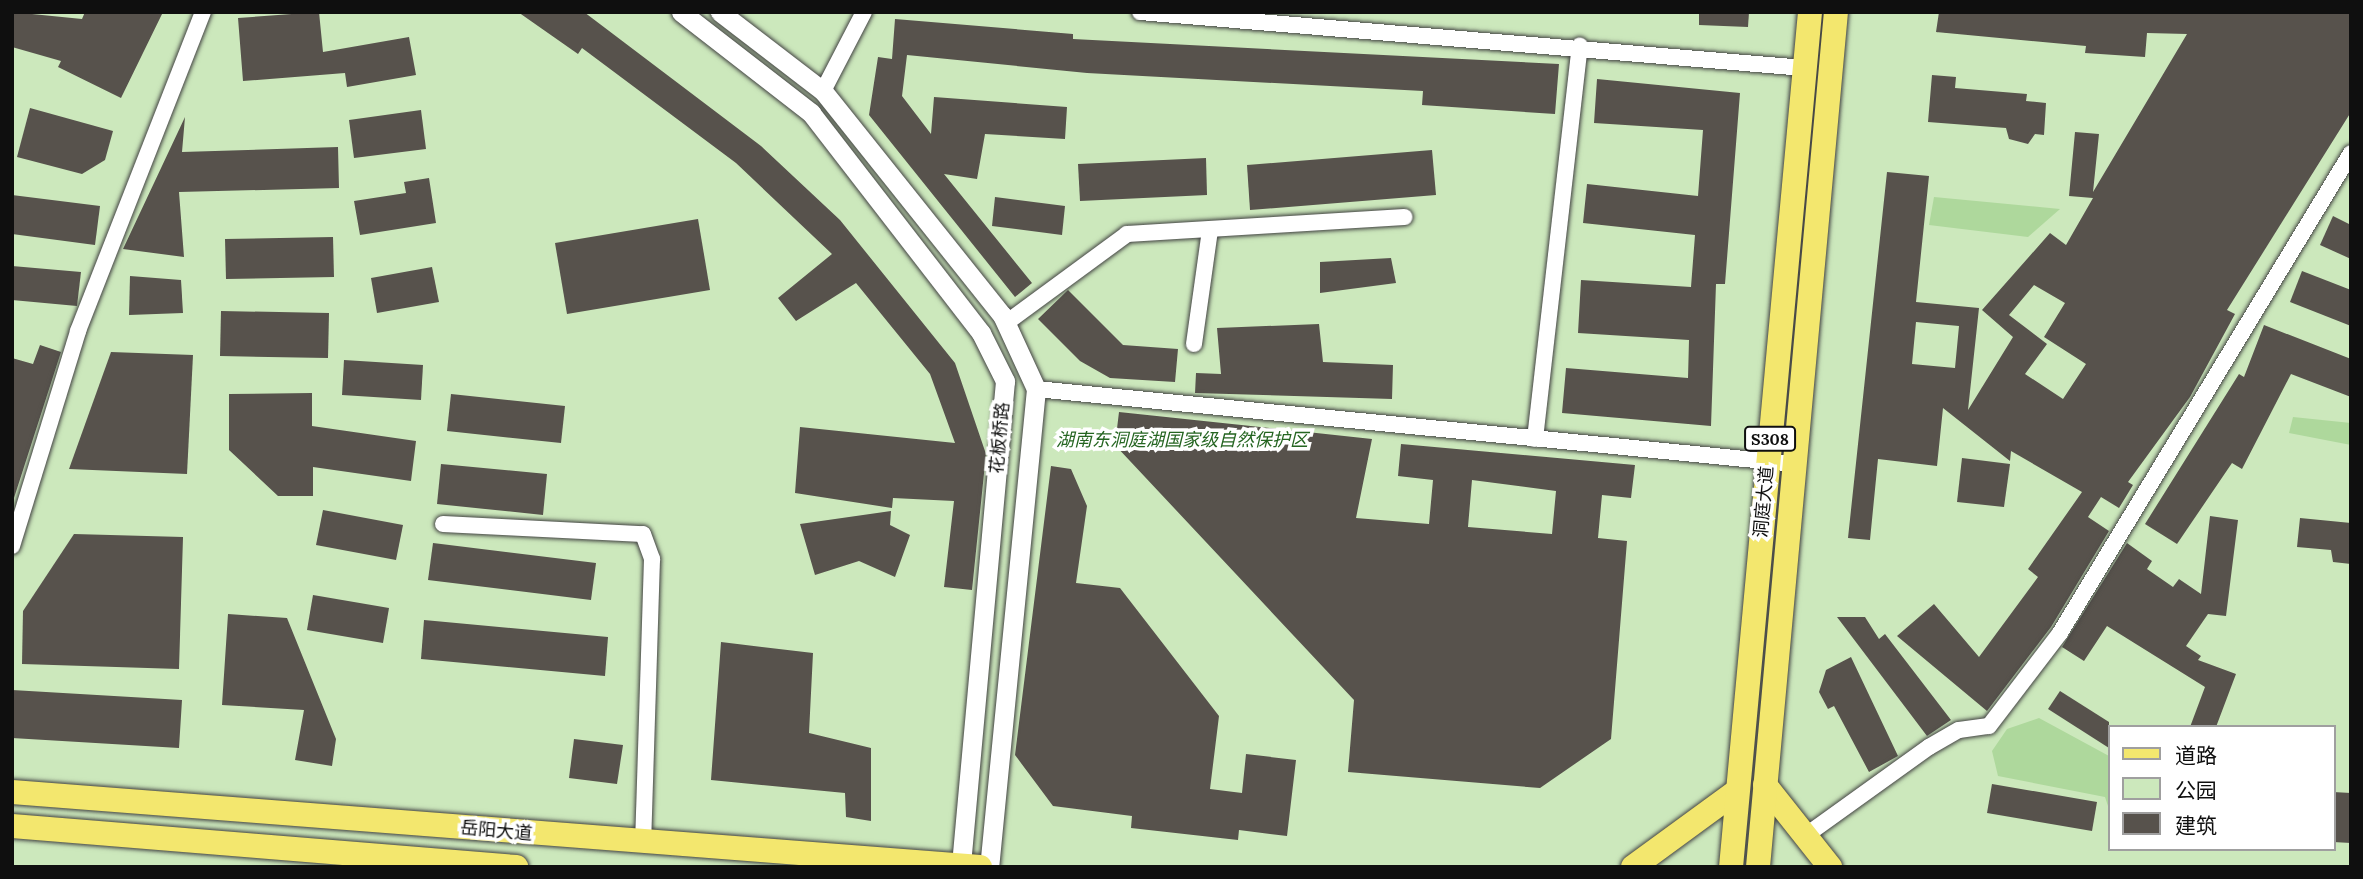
<!DOCTYPE html>
<meta charset="utf-8">
<style>
body{margin:0}
#map{position:relative;width:2363px;height:879px;overflow:hidden;background:#fefef2;font-family:Lora,"Noto Sans SC",serif}
div>[style]{position:absolute}
.green>*{inset:0;background:#cce8bc}
.forest>*{inset:0;background:#aed89c}
.building>*{inset:0;background:#57524c}
.roads{filter:drop-shadow(0 0 2px #424242) drop-shadow(0 0 2px #424242)}
.minor>*{height:16px;margin:-8px;padding:0 8px;transform-origin:8px;border-radius:8px;background:#fff}
.tertiary>*{height:19px;margin:-9.5px;padding:0 9.5px;transform-origin:9.5px;border-radius:9.5px;background:#fff}
.primary>*{height:24px;margin:-12px;padding:0 12px;transform-origin:12px;border-radius:12px;background:#f3e76e}
span{translate:-50% -50%;white-space:nowrap;text-align:center;line-height:1.15;-webkit-text-stroke:7px #fff;paint-order:stroke}
.shield-label span{padding:2px 5px;background:#fff;border:2px solid;border-radius:5px;-webkit-text-stroke-width:0}
.shield-label{font-size:16px;color:#0f0f0f;font-weight:700}
.street-label{font-size:18px;color:#0f0f0f}
.park-label{font-size:18px;color:#256521;font-style:italic}
.frame{position:absolute;inset:0;border:14px solid #0f0f0f;pointer-events:none}
.legend{position:absolute;left:2108px;top:725px;width:228px;height:126px;box-sizing:border-box;background:#fff;border:2px solid #9f9f9f;margin:0;padding:9px 12px;list-style:none;font-size:21px;color:#0f0f0f}
.legend li{display:flex;align-items:center;gap:14px;height:35px}
.legend b{width:35px;border:2px solid #9f9f9f}
</style>
<div id="map">
<div class="green">
<i style="clip-path:polygon(evenodd,12px 12px,2351px 12px,2351px 867px,12px 867px,12px 12px,2109px 727px,2333px 727px,2333px 849px,2109px 849px,2109px 727px)"></i>
</div>
<div class="forest">
<i style="clip-path:polygon(1934px 197px,2060px 209px,2028px 237px,1929px 225px)"></i>
<i style="clip-path:polygon(2293px 417px,2351px 423px,2351px 445px,2289px 433px)"></i>
<i style="clip-path:polygon(2039px 718px,2109px 756px,2109px 809px,2105px 797px,1998px 776px,1992px 751px,2007px 729px)"></i>
</div>
<div class="building">
<i style="clip-path:polygon(12px 12px,82px 19px,85px 12px,163px 12px,121px 98px,58px 67px,61px 61px,12px 47px)"></i>
<i style="clip-path:polygon(319px 12px,323px 52px,409px 37px,416px 75px,347px 87px,345px 73px,243px 81px,238px 18px)"></i>
<i style="clip-path:polygon(518px 12px,584px 12px,761px 146px,840px 220px,955px 363px,986px 454px,972px 590px,944px 587px,954px 501px,893px 498px,892px 508px,795px 493px,800px 427px,955px 443px,930px 374px,856px 283px,796px 321px,778px 298px,832px 254px,736px 163px,582px 48px,578px 54px)"></i>
<i style="clip-path:polygon(1699px 12px,1749px 12px,1748px 27px,1699px 25px)"></i>
<i style="clip-path:polygon(evenodd,1939px 12px,2351px 12px,2351px 112px,2227px 310px,2235px 314px,2190px 397px,2128px 482px,2133px 485px,2119px 508px,2101px 497px,2088px 517px,2109px 531px,2051px 627px,1987px 711px,1897px 636px,1934px 604px,1979px 657px,2038px 577px,2028px 569px,2082px 492px,2011px 451px,2010px 461px,1943px 408px,1937px 466px,1878px 459px,1870px 540px,1848px 538px,1887px 172px,1929px 176px,1916px 302px,1979px 308px,1968px 410px,2013px 337px,1982px 310px,2050px 233px,2066px 245px,2093px 198px,2069px 196px,2075px 132px,2099px 134px,2093px 192px,2187px 34px,2147px 33px,2145px 57px,2085px 53px,2086px 46px,1936px 32px,1939px 12px,2034px 285px,2065px 303px,2044px 337px,2086px 364px,2063px 399px,2025px 374px,2047px 344px,2009px 315px,2034px 285px,1939px 12px,1916px 322px,1959px 326px,1955px 368px,1912px 364px,1916px 322px)"></i>
<i style="clip-path:polygon(895px 19px,1073px 34px,1073px 39px,1559px 64px,1555px 114px,1422px 105px,1423px 91px,1087px 73px,907px 55px,902px 96px,931px 134px,934px 97px,1067px 107px,1065px 139px,985px 134px,977px 179px,944px 174px,1032px 283px,1015px 297px,869px 115px,878px 57px,892px 59px)"></i>
<i style="clip-path:polygon(1932px 75px,1956px 77px,1955px 88px,2027px 94px,2026px 101px,2046px 103px,2044px 135px,2035px 134px,2028px 144px,2009px 139px,2006px 128px,1928px 122px)"></i>
<i style="clip-path:polygon(1597px 79px,1740px 93px,1725px 284px,1716px 284px,1711px 426px,1562px 413px,1566px 368px,1688px 378px,1689px 340px,1578px 333px,1581px 280px,1691px 287px,1695px 235px,1583px 223px,1587px 184px,1698px 196px,1703px 130px,1594px 123px)"></i>
<i style="clip-path:polygon(30px 108px,113px 131px,105px 160px,82px 174px,17px 157px)"></i>
<i style="clip-path:polygon(421px 110px,426px 149px,354px 158px,349px 120px)"></i>
<i style="clip-path:polygon(185px 117px,182px 152px,338px 147px,339px 188px,179px 192px,184px 257px,123px 249px)"></i>
<i style="clip-path:polygon(1432px 150px,1436px 195px,1250px 210px,1247px 165px)"></i>
<i style="clip-path:polygon(1206px 158px,1207px 195px,1080px 201px,1078px 164px)"></i>
<i style="clip-path:polygon(429px 178px,436px 223px,360px 235px,354px 201px,406px 193px,404px 182px)"></i>
<i style="clip-path:polygon(12px 195px,100px 206px,95px 245px,12px 234px)"></i>
<i style="clip-path:polygon(995px 197px,1065px 206px,1062px 235px,992px 226px)"></i>
<i style="clip-path:polygon(2333px 216px,2351px 225px,2351px 259px,2320px 245px)"></i>
<i style="clip-path:polygon(698px 219px,710px 290px,567px 314px,555px 243px)"></i>
<i style="clip-path:polygon(333px 237px,334px 277px,226px 279px,225px 239px)"></i>
<i style="clip-path:polygon(1391px 258px,1396px 283px,1320px 293px,1320px 262px)"></i>
<i style="clip-path:polygon(12px 266px,81px 272px,77px 306px,12px 300px)"></i>
<i style="clip-path:polygon(432px 267px,439px 302px,377px 313px,371px 278px)"></i>
<i style="clip-path:polygon(2302px 271px,2351px 290px,2351px 326px,2290px 302px)"></i>
<i style="clip-path:polygon(130px 276px,181px 280px,183px 313px,129px 315px)"></i>
<i style="clip-path:polygon(1068px 290px,1123px 345px,1178px 349px,1175px 382px,1110px 378px,1080px 361px,1038px 319px)"></i>
<i style="clip-path:polygon(221px 311px,329px 313px,328px 358px,220px 356px)"></i>
<i style="clip-path:polygon(1319px 324px,1323px 362px,1393px 365px,1392px 399px,1195px 393px,1196px 373px,1221px 374px,1217px 328px)"></i>
<i style="clip-path:polygon(2264px 325px,2351px 359px,2351px 397px,2291px 374px,2242px 469px,2232px 463px,2177px 544px,2145px 524px,2239px 374px,2244px 377px)"></i>
<i style="clip-path:polygon(40px 345px,61px 352px,14px 498px,12px 358px,33px 364px)"></i>
<i style="clip-path:polygon(111px 352px,193px 355px,187px 474px,69px 469px)"></i>
<i style="clip-path:polygon(344px 360px,423px 365px,421px 400px,342px 395px)"></i>
<i style="clip-path:polygon(312px 393px,312px 426px,416px 441px,411px 481px,313px 467px,313px 496px,278px 496px,229px 450px,229px 394px)"></i>
<i style="clip-path:polygon(451px 394px,565px 406px,561px 443px,447px 431px)"></i>
<i style="clip-path:polygon(evenodd,1119px 412px,1372px 439px,1356px 518px,1429px 524px,1433px 480px,1398px 476px,1401px 444px,1635px 465px,1631px 498px,1602px 495px,1598px 538px,1627px 541px,1611px 739px,1540px 788px,1348px 772px,1354px 700px,1115px 445px,1119px 412px,1472px 480px,1556px 491px,1552px 534px,1468px 527px,1472px 480px)"></i>
<i style="clip-path:polygon(1962px 458px,2010px 464px,2004px 507px,1957px 502px)"></i>
<i style="clip-path:polygon(441px 464px,547px 474px,543px 515px,437px 504px)"></i>
<i style="clip-path:polygon(1051px 466px,1071px 469px,1087px 506px,1076px 583px,1120px 588px,1219px 716px,1210px 789px,1242px 793px,1246px 754px,1296px 760px,1287px 836px,1239px 830px,1238px 840px,1131px 828px,1132px 816px,1053px 806px,1015px 755px)"></i>
<i style="clip-path:polygon(323px 510px,403px 525px,396px 560px,316px 545px)"></i>
<i style="clip-path:polygon(891px 511px,890px 525px,910px 535px,895px 577px,859px 561px,815px 575px,800px 524px)"></i>
<i style="clip-path:polygon(2210px 516px,2238px 520px,2226px 616px,2208px 614px,2186px 646px,2201px 656px,2198px 660px,2236px 674px,2216px 727px,2190px 727px,2205px 687px,2107px 626px,2084px 661px,2062px 647px,2127px 543px,2152px 561px,2147px 569px,2173px 587px,2179px 579px,2201px 594px)"></i>
<i style="clip-path:polygon(2300px 518px,2351px 523px,2351px 564px,2333px 562px,2331px 550px,2297px 547px)"></i>
<i style="clip-path:polygon(74px 534px,183px 537px,179px 669px,22px 664px,23px 611px)"></i>
<i style="clip-path:polygon(433px 543px,596px 563px,591px 600px,428px 580px)"></i>
<i style="clip-path:polygon(313px 595px,389px 608px,383px 643px,307px 630px)"></i>
<i style="clip-path:polygon(228px 614px,287px 618px,336px 739px,332px 766px,295px 760px,304px 710px,222px 705px)"></i>
<i style="clip-path:polygon(1837px 617px,1865px 617px,1879px 639px,1885px 634px,1951px 720px,1927px 736px)"></i>
<i style="clip-path:polygon(424px 620px,608px 637px,605px 676px,421px 659px)"></i>
<i style="clip-path:polygon(721px 642px,813px 653px,809px 733px,871px 748px,871px 821px,846px 817px,845px 793px,711px 780px)"></i>
<i style="clip-path:polygon(1851px 657px,1898px 756px,1869px 772px,1834px 706px,1828px 709px,1819px 692px,1826px 670px)"></i>
<i style="clip-path:polygon(12px 690px,182px 700px,179px 748px,12px 738px)"></i>
<i style="clip-path:polygon(2060px 691px,2109px 722px,2109px 748px,2048px 709px)"></i>
<i style="clip-path:polygon(574px 739px,623px 745px,617px 784px,569px 778px)"></i>
<i style="clip-path:polygon(1992px 784px,2097px 802px,2092px 831px,1987px 813px)"></i>
<i style="clip-path:polygon(2333px 792px,2351px 793px,2351px 843px,2333px 842px)"></i>
</div>
<div class="roads">
<div class="minor">
<i style="left:1140px;top:12px;width:666px;rotate:4.82deg"></i>
<i style="left:823px;top:91px;width:89px;rotate:-62.6deg"></i>
<i style="left:1006px;top:323px;width:150px;rotate:-36.3deg"></i>
<i style="left:1127px;top:234px;width:278px;rotate:-3.5deg"></i>
<i style="left:1194px;top:344px;width:115px;rotate:-82deg"></i>
<i style="left:1036px;top:389px;width:763px;rotate:5.64deg"></i>
<i style="left:1535px;top:439px;width:396px;rotate:-83.5deg"></i>
<i style="left:443px;top:524px;width:200px;rotate:2.9deg"></i>
<i style="left:643px;top:534px;width:27px;rotate:70deg"></i>
<i style="left:652px;top:559px;width:285px;rotate:91.8deg"></i>
<i style="left:12px;top:546px;width:225px;rotate:-72.9deg"></i>
<i style="left:78px;top:331px;width:343px;rotate:-68.6deg"></i>
<i style="left:1805px;top:836px;width:153px;rotate:-35.7deg"></i>
<i style="left:1929px;top:747px;width:34px;rotate:-30deg"></i>
<i style="left:1959px;top:730px;width:30px;rotate:-8deg"></i>
<i style="left:1989px;top:726px;width:117px;rotate:-52.6deg"></i>
<i style="left:2060px;top:633px;width:561px;rotate:-58.77deg"></i>
</div>
<div class="tertiary">
<i style="left:681px;top:12px;width:165px;rotate:37.8deg"></i>
<i style="left:811px;top:113px;width:278px;rotate:52.3deg"></i>
<i style="left:981px;top:333px;width:54px;rotate:63.4deg"></i>
<i style="left:1005px;top:381px;width:485px;rotate:95.2deg"></i>
<i style="left:720px;top:12px;width:130px;rotate:37.5deg"></i>
<i style="left:823px;top:91px;width:287px;rotate:51.4deg"></i>
<i style="left:1002px;top:315px;width:81px;rotate:65.3deg"></i>
<i style="left:1036px;top:389px;width:480px;rotate:95.6deg"></i>
</div>
<div class="primary">
<i style="left:1765px;top:785px;width:105px;rotate:51.6deg"></i>
<i style="left:12px;top:792px;width:971px;rotate:4.43deg"></i>
<i style="left:12px;top:826px;width:506px;rotate:4.65deg"></i>
<i style="left:1633px;top:867px;width:129px;rotate:-36.2deg"></i>
<i style="left:1731px;top:867px;width:859px;rotate:-84.72deg"></i>
<i style="left:1758px;top:867px;width:859px;rotate:-84.79deg"></i>
</div>
</div>
<div class="shield-label">
<span style="left:1770px;top:439px">S308</span>
</div>
<div class="street-label">
<span style="left:1000px;top:438px;rotate:-85deg">花板桥路</span>
<span style="left:1764px;top:502px;rotate:-85deg">洞庭大道</span>
<span style="left:496px;top:831px;rotate:5deg">岳阳大道</span>
</div>
<div class="park-label">
<span style="left:1182px;top:440px">湖南东洞庭湖国家级自然保护区</span>
</div>
<div class="frame"></div>
<ul class="legend">
<li><b style="height:9px;background:#f3e76e"></b>道路</li>
<li><b style="height:19px;background:#cce8bc"></b>公园</li>
<li><b style="height:19px;background:#57524c"></b>建筑</li>
</ul>
</div>
